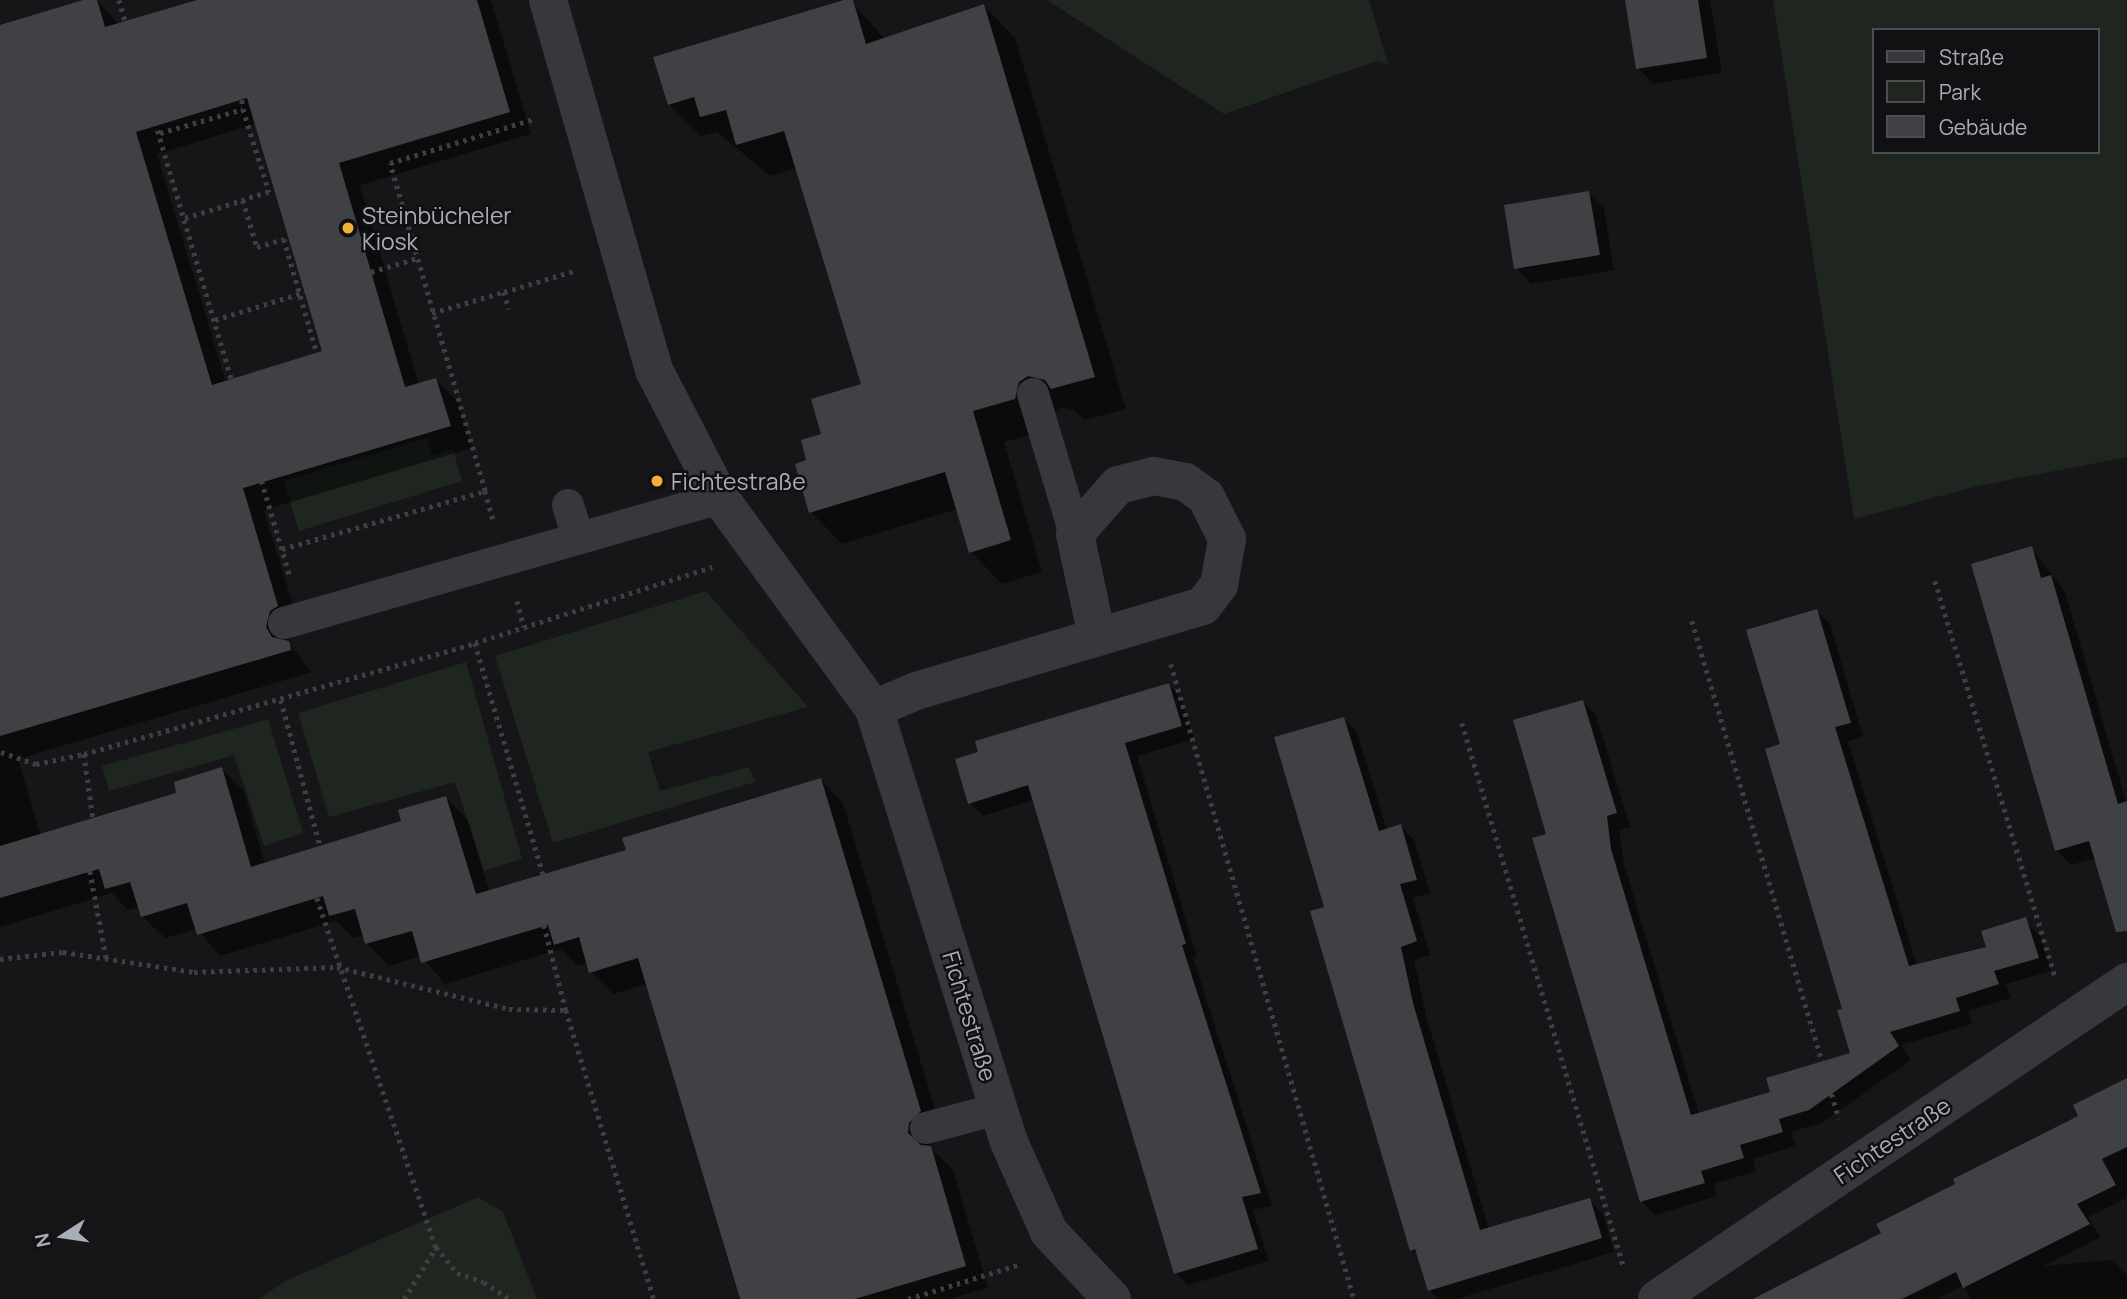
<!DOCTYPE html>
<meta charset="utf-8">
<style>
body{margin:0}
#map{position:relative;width:2127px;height:1299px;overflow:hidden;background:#161618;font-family:Manrope,sans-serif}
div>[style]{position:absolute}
.green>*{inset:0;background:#1e261f}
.shadow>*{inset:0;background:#0007}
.building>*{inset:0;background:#404145}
.path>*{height:4.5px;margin-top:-2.25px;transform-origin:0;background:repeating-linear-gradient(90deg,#3d3f44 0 3.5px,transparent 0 8.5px)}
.service>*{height:32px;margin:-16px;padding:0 16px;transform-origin:16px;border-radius:16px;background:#37383d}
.minor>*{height:38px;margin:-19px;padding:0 19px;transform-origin:19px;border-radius:19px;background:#37383d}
.dots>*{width:19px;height:19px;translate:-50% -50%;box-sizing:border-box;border:4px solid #111113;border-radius:50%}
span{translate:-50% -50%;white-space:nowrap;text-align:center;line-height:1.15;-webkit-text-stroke:5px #111113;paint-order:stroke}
.poi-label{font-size:23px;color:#a8adb8}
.left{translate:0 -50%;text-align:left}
.street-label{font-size:23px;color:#a8adb8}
.legend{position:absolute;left:1872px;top:28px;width:228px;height:126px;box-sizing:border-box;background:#111113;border:2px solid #4d4f55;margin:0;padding:9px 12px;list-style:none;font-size:21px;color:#a8adb8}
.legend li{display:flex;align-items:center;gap:14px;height:35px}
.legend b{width:35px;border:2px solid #4d4f55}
.north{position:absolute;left:28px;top:1201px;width:70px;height:70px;-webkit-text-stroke:5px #111113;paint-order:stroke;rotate:258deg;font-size:19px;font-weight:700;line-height:28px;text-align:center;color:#a8adb8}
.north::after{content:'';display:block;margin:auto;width:24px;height:32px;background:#a8adb8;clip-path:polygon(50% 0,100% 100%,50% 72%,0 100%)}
</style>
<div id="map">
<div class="green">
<i style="clip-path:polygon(1047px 0,1369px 0,1388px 64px,1377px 61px,1224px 114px)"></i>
<i style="clip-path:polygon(evenodd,1773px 0,2127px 0,2127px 457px,1978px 486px,1854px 519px,1773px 0,1873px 30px,2097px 30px,2097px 152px,1873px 152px,1873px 30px)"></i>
<i style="clip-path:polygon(427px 438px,432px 456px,453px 449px,462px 481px,299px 531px,284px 481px)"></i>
<i style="clip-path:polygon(706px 591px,808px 707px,648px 752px,660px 791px,749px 767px,755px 782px,553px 843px,495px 656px)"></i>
<i style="clip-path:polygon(466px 662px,522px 859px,484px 871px,455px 782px,329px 817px,298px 713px)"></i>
<i style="clip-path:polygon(268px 719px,303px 833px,264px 846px,234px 755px,109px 791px,102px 766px)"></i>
<i style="clip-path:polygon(478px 1197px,503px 1212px,537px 1299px,259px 1299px,285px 1281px)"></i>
</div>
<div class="shadow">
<i style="clip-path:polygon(evenodd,89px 0,97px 0,119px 25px,203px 0,491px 0,531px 134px,360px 185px,419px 385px,436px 380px,458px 402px,472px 448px,264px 510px,300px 628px,292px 633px,289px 644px,312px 672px,18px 759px,41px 836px,178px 794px,222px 769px,244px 791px,265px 864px,403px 823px,446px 798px,468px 820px,489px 891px,628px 851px,821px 780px,843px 803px,942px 1133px,930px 1147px,953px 1170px,988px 1288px,950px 1299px,739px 1299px,647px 984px,613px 994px,591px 972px,588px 963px,578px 966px,561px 949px,445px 984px,421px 956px,389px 966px,367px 944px,364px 935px,353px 938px,336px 921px,220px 956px,197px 929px,165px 938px,142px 916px,140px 907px,128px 910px,112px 893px,0 927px,0 27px,89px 0,256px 124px,325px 352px,226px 382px,157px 154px,256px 124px)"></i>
<i style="clip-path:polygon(850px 0,885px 39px,984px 6px,1015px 38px,1126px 409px,1084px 420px,1074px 410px,1061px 407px,1051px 414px,1047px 431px,1004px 442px,1042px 572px,1002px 584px,971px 552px,958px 509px,842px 544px,811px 512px,808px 462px,863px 385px,797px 168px,770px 176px,717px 132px,701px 136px,669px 104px)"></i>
<i style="clip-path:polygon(1627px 0,1710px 0,1722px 73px,1653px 84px,1638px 68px)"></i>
<i style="clip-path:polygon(1588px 193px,1604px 209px,1614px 270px,1531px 284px,1516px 268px)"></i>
<i style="clip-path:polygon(2031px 548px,2065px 592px,2127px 804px,2127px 893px,2096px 858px,2071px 865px,2056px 850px)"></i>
<i style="clip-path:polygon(1817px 611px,1830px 624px,1863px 736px,1848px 741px,1917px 966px,1988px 948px,2027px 923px,2041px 937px,2051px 971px,2006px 984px,2011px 998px,1968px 1011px,1972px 1024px,1901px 1045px,1911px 1060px,1822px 1123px,1791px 1132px,1796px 1146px,1753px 1159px,1756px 1171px,1714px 1184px,1717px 1196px,1655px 1215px,1642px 1202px,1534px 839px,1548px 835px,1583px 701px,1596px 715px,1630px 827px,1619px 830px,1624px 864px,1699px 1114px,1772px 1093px,1852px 1054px,1782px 745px)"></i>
<i style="clip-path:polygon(1169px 685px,1181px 698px,1194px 739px,1137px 756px,1197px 957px,1193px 957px,1272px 1206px,1253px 1210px,1269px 1261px,1188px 1285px,1175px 1273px,1034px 800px,983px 816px,970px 803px)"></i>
<i style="clip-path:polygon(1343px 718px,1357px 732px,1387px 830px,1401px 826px,1414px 840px,1430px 893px,1413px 898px,1430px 955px,1414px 960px,1427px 1019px,1489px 1230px,1589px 1200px,1603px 1214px,1614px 1252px,1457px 1299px,1439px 1299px,1429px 1290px,1420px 1257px,1412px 1250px,1326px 908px)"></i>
<i style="clip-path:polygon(2127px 1080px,2127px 1198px,2088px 1217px,2101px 1237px,2043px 1266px,2113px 1260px,2127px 1275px,2127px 1299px,1970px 1299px,1964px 1285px,1937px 1299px,1796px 1299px,1958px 1184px,2080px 1116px)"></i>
</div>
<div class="building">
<i style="clip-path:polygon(evenodd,83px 0,97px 0,105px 27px,197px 0,477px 0,510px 112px,339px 163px,405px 387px,436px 378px,451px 426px,243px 488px,278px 606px,270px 611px,266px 627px,272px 637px,289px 641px,291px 650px,0 736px,0 25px,83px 0,247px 98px,322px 351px,212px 385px,136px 132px,247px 98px)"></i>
<i style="clip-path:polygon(844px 0,853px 0,866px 44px,984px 4px,1095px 377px,1051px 389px,1045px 380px,1028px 376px,1019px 382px,1015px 399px,973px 411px,1011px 540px,969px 553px,945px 472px,809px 513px,795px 464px,806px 460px,801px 440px,821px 434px,811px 399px,861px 384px,784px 131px,736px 145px,726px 110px,700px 117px,694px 97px,668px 105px,653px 57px)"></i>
<i style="clip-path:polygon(1625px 0,1698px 0,1707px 58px,1636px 69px)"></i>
<i style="clip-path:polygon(1589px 191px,1600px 255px,1514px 269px,1504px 205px)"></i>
<i style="clip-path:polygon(2032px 546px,2041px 578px,2051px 575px,2118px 804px,2127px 801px,2127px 931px,2116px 932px,2089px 841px,2055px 851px,1971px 564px)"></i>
<i style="clip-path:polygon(1817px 609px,1851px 723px,1835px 727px,1909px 966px,1986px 947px,1981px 931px,2026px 917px,2039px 958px,1994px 971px,1999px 984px,1956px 998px,1960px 1011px,1890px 1032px,1899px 1046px,1809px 1110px,1779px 1119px,1783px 1132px,1740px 1145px,1744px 1158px,1701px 1171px,1705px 1183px,1640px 1202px,1532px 838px,1546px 834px,1513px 720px,1583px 700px,1617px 813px,1607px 816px,1611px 849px,1691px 1115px,1770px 1092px,1766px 1078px,1850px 1053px,1837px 1010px,1842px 1009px,1765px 749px,1780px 744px,1746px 630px)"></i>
<i style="clip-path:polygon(1169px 683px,1182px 726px,1125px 743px,1186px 944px,1182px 945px,1261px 1193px,1242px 1197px,1258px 1249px,1174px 1274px,1028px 785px,968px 804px,955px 759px,978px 752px,975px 741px)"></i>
<i style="clip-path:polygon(1344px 717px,1379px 831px,1401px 824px,1417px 880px,1400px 884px,1417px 941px,1401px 947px,1413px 1003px,1480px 1230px,1590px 1198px,1602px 1238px,1428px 1291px,1415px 1249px,1410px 1251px,1310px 911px,1324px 907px,1274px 737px)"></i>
<i style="clip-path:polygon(222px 767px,251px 867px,401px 821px,398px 810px,446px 796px,476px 894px,626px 850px,622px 838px,821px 778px,921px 1111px,909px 1123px,908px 1133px,921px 1145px,931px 1146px,966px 1266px,855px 1299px,740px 1299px,638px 958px,589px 973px,579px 937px,554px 945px,548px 925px,421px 963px,412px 931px,365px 944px,355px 909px,329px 916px,323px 896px,197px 935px,187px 903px,141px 917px,130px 882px,105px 889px,99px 869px,0 898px,0 846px,176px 793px,174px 782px)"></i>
<i style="clip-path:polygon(2127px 1078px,2127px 1147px,2102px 1159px,2116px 1185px,2077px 1204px,2090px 1224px,1963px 1288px,1956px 1272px,1902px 1299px,1753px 1299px,1881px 1233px,1876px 1224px,1955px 1184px,1953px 1179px,2078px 1116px,2073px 1105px)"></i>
</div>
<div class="path">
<i style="left:119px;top:0;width:601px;rotate:73.47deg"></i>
<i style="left:242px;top:100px;width:9px;rotate:84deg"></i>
<i style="left:160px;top:133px;width:86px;rotate:-16.1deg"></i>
<i style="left:243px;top:109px;width:87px;rotate:72.6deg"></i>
<i style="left:269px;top:192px;width:27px;rotate:163deg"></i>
<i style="left:185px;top:218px;width:61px;rotate:-17.2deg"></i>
<i style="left:243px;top:200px;width:49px;rotate:73.4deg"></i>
<i style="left:257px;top:247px;width:28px;rotate:-17deg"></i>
<i style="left:284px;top:239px;width:119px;rotate:73.9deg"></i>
<i style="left:371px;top:272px;width:48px;rotate:-16.9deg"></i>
<i style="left:504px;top:292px;width:76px;rotate:-16.8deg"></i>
<i style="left:432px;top:313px;width:75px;rotate:-16.3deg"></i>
<i style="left:504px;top:292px;width:18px;rotate:74deg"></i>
<i style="left:215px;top:320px;width:94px;rotate:-17.3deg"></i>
<i style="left:485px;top:491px;width:29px;rotate:74deg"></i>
<i style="left:282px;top:549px;width:211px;rotate:-15.9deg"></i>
<i style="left:485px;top:491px;width:341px;rotate:-106.2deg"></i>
<i style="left:390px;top:163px;width:151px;rotate:-17deg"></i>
<i style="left:1935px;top:581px;width:414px;rotate:73.1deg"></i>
<i style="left:517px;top:601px;width:27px;rotate:75deg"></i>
<i style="left:1692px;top:621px;width:519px;rotate:73.55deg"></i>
<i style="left:475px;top:643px;width:241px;rotate:73.6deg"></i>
<i style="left:1171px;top:664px;width:661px;rotate:73.92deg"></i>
<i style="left:281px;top:700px;width:151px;rotate:75deg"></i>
<i style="left:1462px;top:723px;width:569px;rotate:73.45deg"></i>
<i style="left:1px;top:752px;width:37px;rotate:19deg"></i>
<i style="left:36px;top:764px;width:49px;rotate:-11.8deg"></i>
<i style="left:84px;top:754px;width:406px;rotate:-15.8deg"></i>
<i style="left:475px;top:643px;width:249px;rotate:-17.8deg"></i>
<i style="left:84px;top:754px;width:65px;rotate:82deg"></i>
<i style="left:90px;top:871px;width:93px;rotate:79.4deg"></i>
<i style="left:317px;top:898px;width:369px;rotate:71.2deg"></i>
<i style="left:436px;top:1247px;width:33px;rotate:51deg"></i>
<i style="left:457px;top:1273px;width:28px;rotate:18deg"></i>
<i style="left:484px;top:1282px;width:30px;rotate:34deg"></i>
<i style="left:544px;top:925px;width:88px;rotate:75.5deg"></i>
<i style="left:0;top:959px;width:63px;rotate:-6.3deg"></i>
<i style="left:63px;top:952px;width:133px;rotate:8.7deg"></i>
<i style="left:194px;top:972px;width:143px;rotate:-2deg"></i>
<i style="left:337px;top:967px;width:177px;rotate:13.7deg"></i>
<i style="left:509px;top:1009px;width:57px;rotate:1deg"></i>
<i style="left:566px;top:1010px;width:302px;rotate:73.1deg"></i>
<i style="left:404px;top:1299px;width:61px;rotate:-58.4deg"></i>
<i style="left:908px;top:1299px;width:115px;rotate:-17.2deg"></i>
</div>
<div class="service">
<i style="left:1033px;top:394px;width:146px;rotate:73.3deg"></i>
<i style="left:568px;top:505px;width:34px;rotate:73deg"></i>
<i style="left:284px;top:623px;width:454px;rotate:-16deg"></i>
<i style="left:926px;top:1128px;width:74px;rotate:-14.8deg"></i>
</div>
<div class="minor">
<i style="left:548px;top:0;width:387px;rotate:74deg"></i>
<i style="left:655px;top:372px;width:142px;rotate:62.7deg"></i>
<i style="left:720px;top:498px;width:261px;rotate:53.9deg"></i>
<i style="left:874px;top:709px;width:454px;rotate:72.7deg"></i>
<i style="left:1009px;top:1142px;width:98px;rotate:66deg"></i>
<i style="left:1049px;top:1232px;width:92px;rotate:46.8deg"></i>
<i style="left:874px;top:709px;width:46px;rotate:-23.2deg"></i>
<i style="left:916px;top:691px;width:299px;rotate:-16.5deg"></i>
<i style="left:1203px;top:606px;width:26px;rotate:-53deg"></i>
<i style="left:1219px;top:585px;width:47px;rotate:-80.1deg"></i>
<i style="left:1227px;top:539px;width:47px;rotate:-116.6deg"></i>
<i style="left:1206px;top:497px;width:26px;rotate:-144deg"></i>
<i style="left:1185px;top:482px;width:32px;rotate:-169deg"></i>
<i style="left:1154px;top:476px;width:37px;rotate:166deg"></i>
<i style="left:1118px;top:485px;width:65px;rotate:131.3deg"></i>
<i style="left:1075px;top:534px;width:105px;rotate:77.9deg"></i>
<i style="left:1657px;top:1299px;width:567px;rotate:-34deg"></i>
</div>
<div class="dots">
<i style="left:348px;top:228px;background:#f2b134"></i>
<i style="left:657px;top:481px;background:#f2b134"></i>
</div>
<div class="poi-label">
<span class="left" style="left:362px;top:228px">Steinbücheler<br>Kiosk</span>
<span class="left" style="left:671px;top:481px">Fichtestraße</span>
</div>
<div class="street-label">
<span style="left:970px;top:1016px;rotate:73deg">Fichtestraße</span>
<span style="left:1892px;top:1140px;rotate:-34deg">Fichtestraße</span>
</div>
<ul class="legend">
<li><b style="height:9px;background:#37383d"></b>Straße</li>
<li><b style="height:19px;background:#1e261f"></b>Park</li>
<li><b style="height:19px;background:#404145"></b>Gebäude</li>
</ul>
<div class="north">N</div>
</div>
